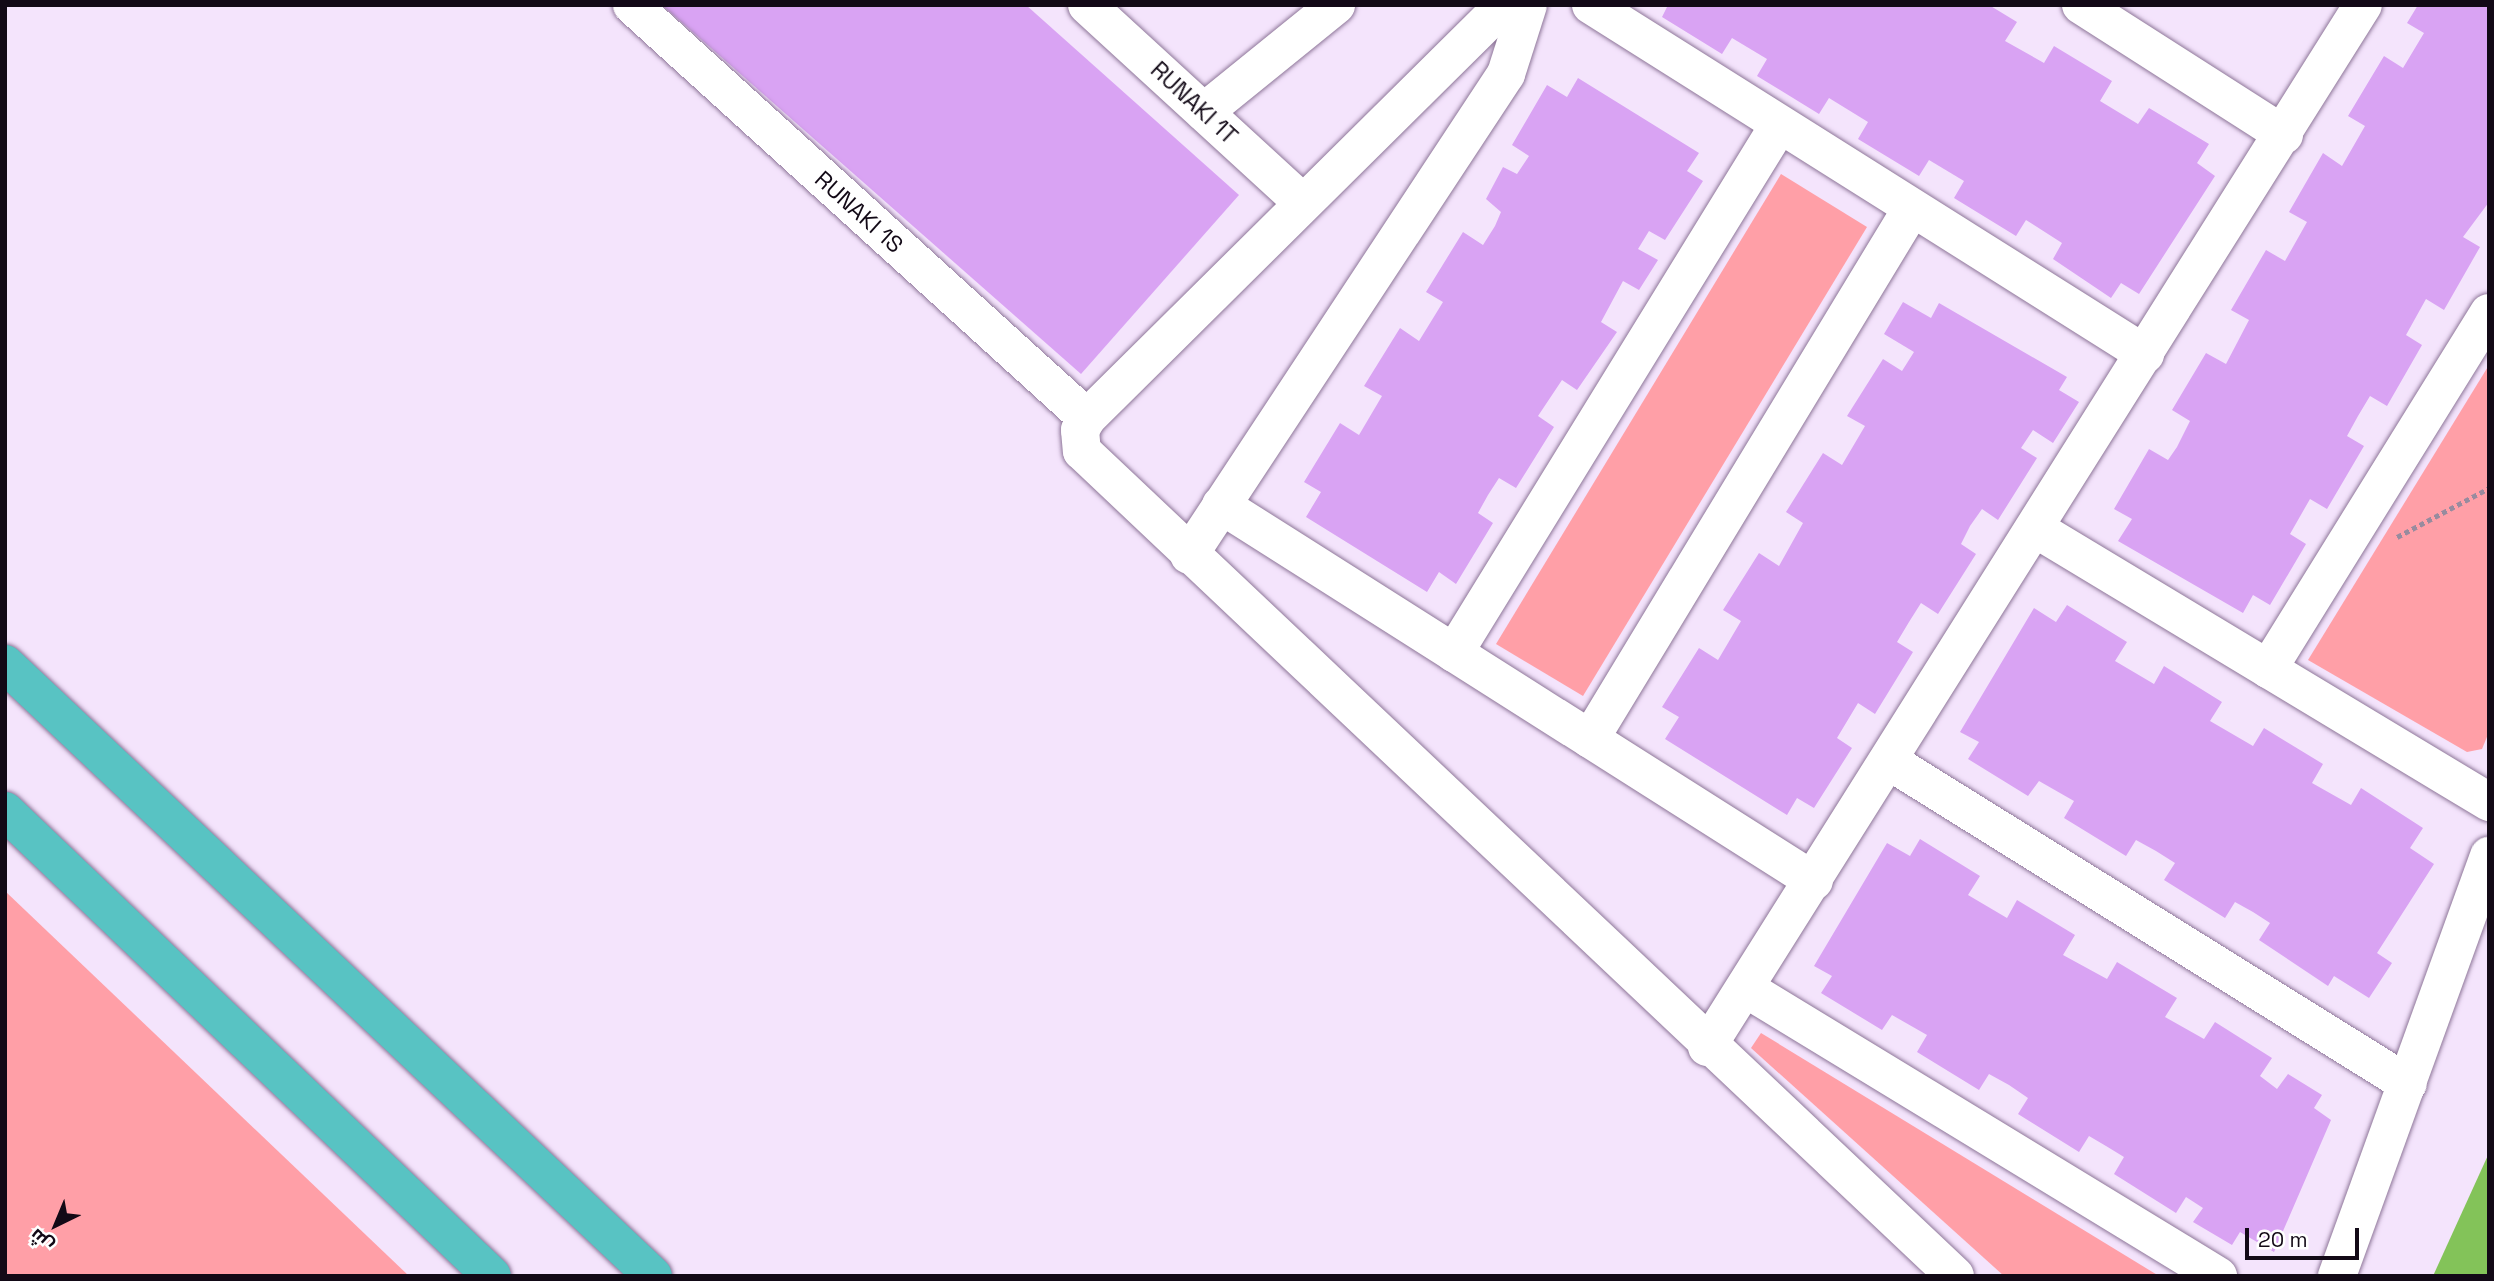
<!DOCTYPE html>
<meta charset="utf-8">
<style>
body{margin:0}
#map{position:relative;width:2494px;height:1281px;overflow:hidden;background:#f4e4fc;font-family:"Space Grotesk",Cairo,sans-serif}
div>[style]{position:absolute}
.green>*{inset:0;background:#ff9fa7}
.water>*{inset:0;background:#83c359}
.building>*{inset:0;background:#d9a3f3}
.path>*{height:4.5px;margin-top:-2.25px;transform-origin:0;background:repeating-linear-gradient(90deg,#988b9e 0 5px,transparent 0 8.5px)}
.roads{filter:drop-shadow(0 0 2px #8e7699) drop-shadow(0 0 2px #8e7699)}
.minor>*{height:38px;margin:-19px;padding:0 19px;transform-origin:19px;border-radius:19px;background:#fff}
.tertiary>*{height:38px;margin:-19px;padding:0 19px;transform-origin:19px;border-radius:19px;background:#fff}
.trunk>*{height:38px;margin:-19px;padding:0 19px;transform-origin:19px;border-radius:19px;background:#58c3c3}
span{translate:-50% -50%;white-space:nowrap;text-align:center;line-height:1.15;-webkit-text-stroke:7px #fff;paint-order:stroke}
.street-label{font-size:23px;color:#120916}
.frame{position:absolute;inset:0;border:7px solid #120916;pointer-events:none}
.north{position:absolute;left:21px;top:1190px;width:70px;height:70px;-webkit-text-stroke:5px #fff;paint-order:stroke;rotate:223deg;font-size:19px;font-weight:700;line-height:28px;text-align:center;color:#120916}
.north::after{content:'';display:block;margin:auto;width:24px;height:32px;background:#120916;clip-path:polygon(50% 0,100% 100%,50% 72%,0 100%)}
.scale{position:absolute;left:2245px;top:1228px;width:114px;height:32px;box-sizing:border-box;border:4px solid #120916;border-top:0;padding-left:9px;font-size:21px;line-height:24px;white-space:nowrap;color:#120916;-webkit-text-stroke:5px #fff;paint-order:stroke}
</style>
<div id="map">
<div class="green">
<i style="clip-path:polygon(1781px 174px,1867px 227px,1583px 696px,1496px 644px)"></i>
<i style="clip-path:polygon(2489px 365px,2489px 732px,2482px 749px,2467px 752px,2308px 660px)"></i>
<i style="clip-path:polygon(5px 891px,409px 1276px,5px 1276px)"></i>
<i style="clip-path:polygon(1761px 1033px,2159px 1276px,2004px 1276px,1751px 1048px)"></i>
</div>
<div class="water">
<i style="clip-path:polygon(2489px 1153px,2489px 1276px,2433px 1276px)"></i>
</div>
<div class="building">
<i style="clip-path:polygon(662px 5px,1026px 5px,1239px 195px,1081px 374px)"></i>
<i style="clip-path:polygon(1668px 5px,1989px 5px,2017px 22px,2005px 41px,2044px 63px,2054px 46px,2112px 81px,2100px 101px,2138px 124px,2149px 108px,2209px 144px,2197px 163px,2215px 176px,2139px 294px,2121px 283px,2111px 298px,2053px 259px,2062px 243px,2026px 220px,2016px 236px,1954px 198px,1964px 181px,1929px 160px,1919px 176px,1858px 139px,1868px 122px,1829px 98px,1819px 114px,1757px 76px,1767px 59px,1732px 38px,1722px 54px,1662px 17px)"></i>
<i style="clip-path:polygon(2418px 5px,2489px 5px,2489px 202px,2463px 237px,2480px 247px,2444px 310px,2426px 299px,2406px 335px,2422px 345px,2387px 406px,2370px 396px,2358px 416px,2347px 436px,2364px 446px,2327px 509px,2310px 499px,2290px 534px,2306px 544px,2270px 605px,2253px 595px,2243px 613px,2118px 541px,2132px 519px,2114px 509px,2149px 449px,2168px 460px,2177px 447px,2190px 421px,2172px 410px,2206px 353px,2226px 364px,2249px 320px,2231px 310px,2266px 250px,2285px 261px,2307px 222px,2289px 212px,2323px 153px,2342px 166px,2365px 126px,2348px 116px,2384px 56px,2403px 68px,2424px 33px,2407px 23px)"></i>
<i style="clip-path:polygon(1578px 78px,1699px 153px,1687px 171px,1703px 181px,1665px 240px,1649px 231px,1638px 249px,1658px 260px,1639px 290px,1623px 281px,1601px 322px,1617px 332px,1577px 390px,1562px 380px,1538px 416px,1554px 427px,1516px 488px,1499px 478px,1488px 495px,1478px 513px,1493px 523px,1456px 584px,1439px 572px,1427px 592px,1306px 517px,1321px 492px,1304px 482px,1340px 423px,1359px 435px,1382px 396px,1364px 386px,1400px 328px,1419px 341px,1443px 302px,1426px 292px,1463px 232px,1483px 245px,1495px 226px,1501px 212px,1486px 199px,1503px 167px,1517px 174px,1529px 156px,1512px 145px,1547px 85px,1567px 97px)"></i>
<i style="clip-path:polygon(1903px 302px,1931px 318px,1939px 303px,2067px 377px,2059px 390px,2079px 402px,2053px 443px,2033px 430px,2021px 448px,2037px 458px,1998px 520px,1982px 509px,1970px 526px,1961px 544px,1976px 554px,1938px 614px,1921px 603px,1909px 622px,1897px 642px,1913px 652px,1875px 714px,1858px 703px,1837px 738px,1852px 748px,1814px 808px,1797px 798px,1787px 815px,1665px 739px,1679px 717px,1662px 707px,1699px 648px,1718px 660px,1741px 621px,1723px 610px,1759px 553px,1779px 566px,1803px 523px,1786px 512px,1823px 453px,1842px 465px,1865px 426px,1847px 416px,1883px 359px,1902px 371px,1914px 352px,1884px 334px)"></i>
<i style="clip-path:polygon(2067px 605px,2127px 642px,2115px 661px,2154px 684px,2164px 666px,2222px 702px,2210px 721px,2253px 746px,2264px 728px,2323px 764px,2312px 783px,2351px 805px,2361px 788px,2423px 828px,2410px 848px,2434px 864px,2377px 953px,2392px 963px,2369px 998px,2334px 976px,2328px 986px,2259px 940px,2270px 923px,2253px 912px,2235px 902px,2225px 918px,2164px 880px,2175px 863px,2156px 851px,2136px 840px,2126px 856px,2064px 818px,2074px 801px,2039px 781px,2028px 796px,1968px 759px,1979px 742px,1960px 732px,2034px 608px,2056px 622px)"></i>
<i style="clip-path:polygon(1920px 839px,1980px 876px,1968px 895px,2007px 918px,2017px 900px,2075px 935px,2063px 955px,2107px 979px,2117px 962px,2177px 998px,2165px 1017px,2204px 1039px,2215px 1022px,2272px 1058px,2260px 1076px,2277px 1089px,2288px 1074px,2322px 1095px,2314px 1108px,2331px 1120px,2274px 1252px,2240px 1232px,2232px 1245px,2193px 1222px,2203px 1208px,2186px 1197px,2176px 1213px,2114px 1174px,2124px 1157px,2106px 1146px,2089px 1136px,2079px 1152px,2018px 1114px,2028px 1098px,2009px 1085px,1989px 1074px,1979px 1090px,1917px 1052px,1927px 1035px,1892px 1015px,1882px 1030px,1821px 993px,1832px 976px,1814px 966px,1887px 843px,1910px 856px)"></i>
</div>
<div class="path">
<i style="left:2397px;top:537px;width:104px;rotate:-28deg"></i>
</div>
<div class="roads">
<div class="minor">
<i style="left:632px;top:5px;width:614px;rotate:42.23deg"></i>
<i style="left:1087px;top:5px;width:290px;rotate:42.5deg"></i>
<i style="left:1504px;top:5px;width:587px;rotate:135.28deg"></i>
<i style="left:1087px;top:418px;width:14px;rotate:120deg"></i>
<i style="left:1080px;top:430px;width:21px;rotate:85deg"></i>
<i style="left:1082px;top:451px;width:1201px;rotate:43.38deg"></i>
<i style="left:1591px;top:5px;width:655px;rotate:32.21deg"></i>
<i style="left:2081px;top:5px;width:241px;rotate:32.6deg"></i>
<i style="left:1204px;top:112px;width:170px;rotate:-39deg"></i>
<i style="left:1221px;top:505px;width:702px;rotate:32.38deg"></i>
<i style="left:2036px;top:529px;width:529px;rotate:31.08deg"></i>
<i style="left:1189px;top:555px;width:576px;rotate:-56.61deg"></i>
<i style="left:1506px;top:74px;width:72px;rotate:-72.3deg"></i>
<i style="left:1454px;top:653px;width:620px;rotate:-58.39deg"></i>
<i style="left:2268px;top:669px;width:419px;rotate:-58.2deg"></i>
<i style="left:1590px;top:739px;width:621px;rotate:-58.77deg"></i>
<i style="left:1889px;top:761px;width:611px;rotate:31.9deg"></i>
<i style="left:1745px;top:988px;width:554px;rotate:31.34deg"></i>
<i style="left:1707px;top:1047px;width:1231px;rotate:-57.81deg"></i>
</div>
<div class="tertiary">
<i style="left:2337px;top:1276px;width:447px;rotate:-70.1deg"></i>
</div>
<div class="trunk">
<i style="left:5px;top:664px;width:891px;rotate:43.36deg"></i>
<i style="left:5px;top:811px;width:673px;rotate:43.68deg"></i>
</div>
</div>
<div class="street-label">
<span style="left:1194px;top:103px;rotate:43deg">RUNAKI 1T</span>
<span style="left:859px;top:212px;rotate:42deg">RUNAKI 1S</span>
</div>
<div class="frame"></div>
<div class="north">ش</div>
<div class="scale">20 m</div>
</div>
